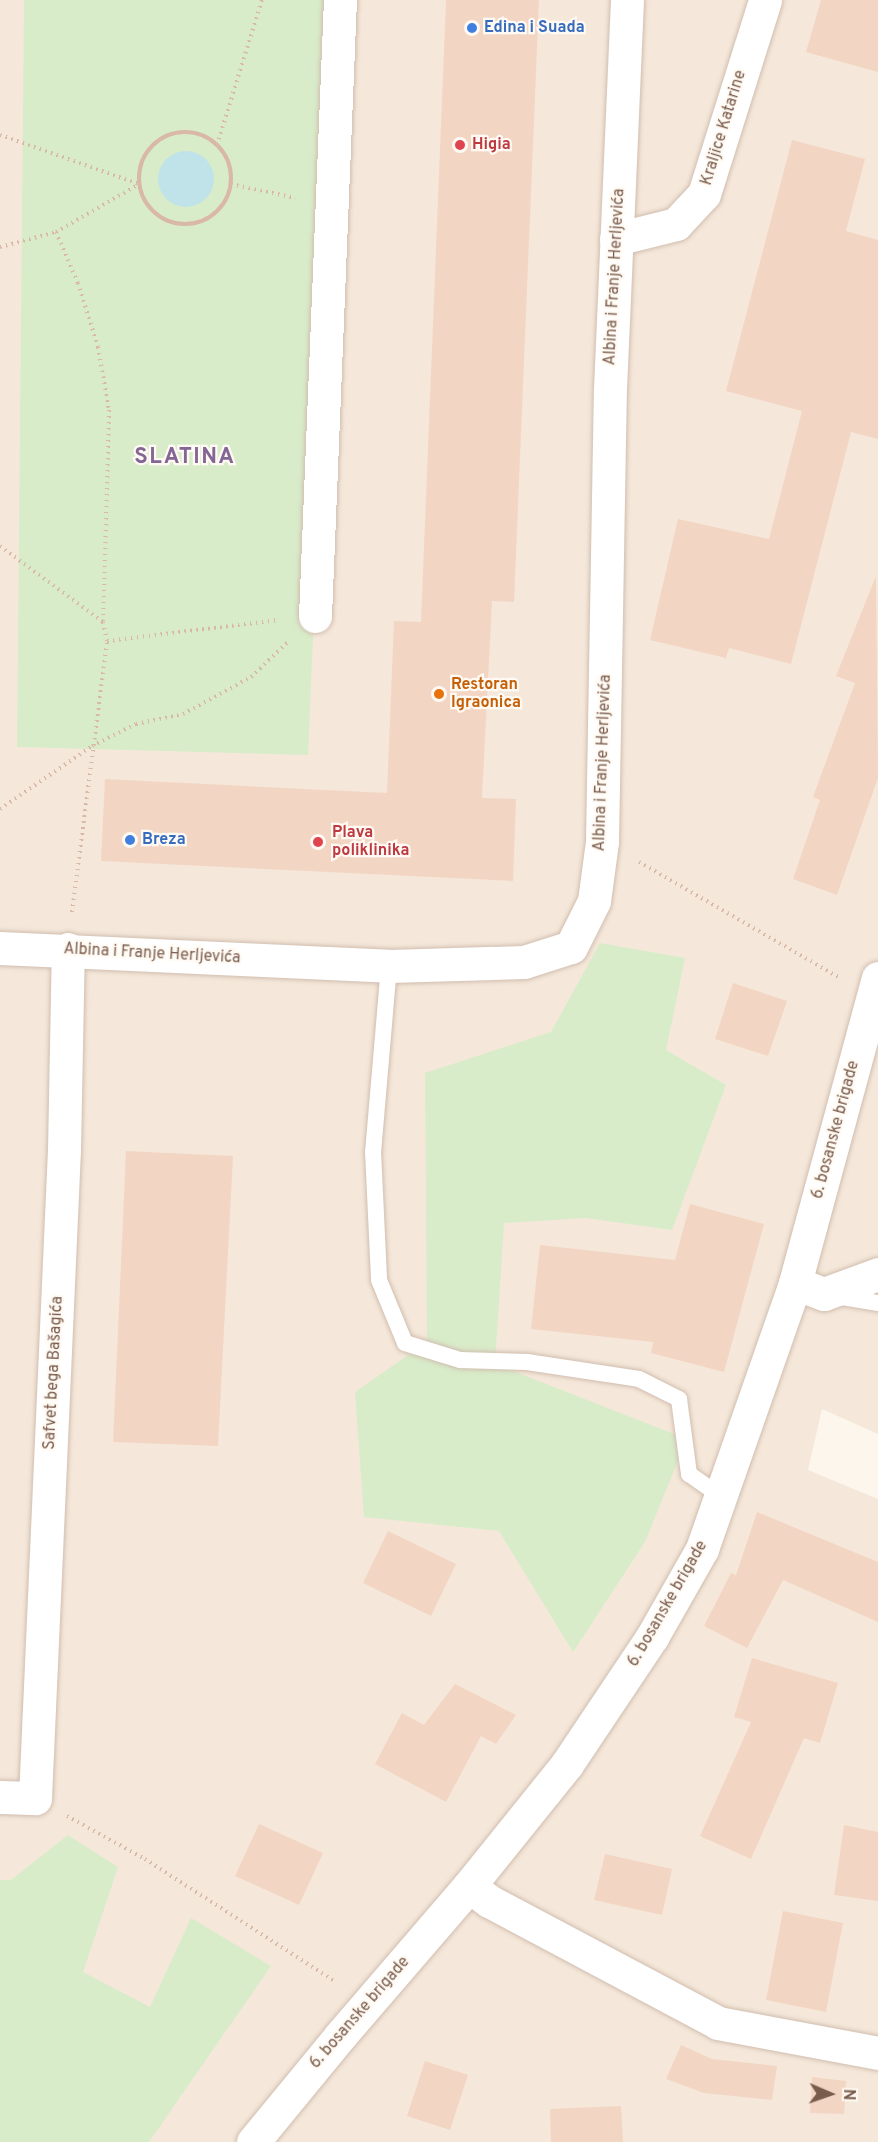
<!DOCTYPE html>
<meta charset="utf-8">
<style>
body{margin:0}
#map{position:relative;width:878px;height:2142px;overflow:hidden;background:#fdf6ec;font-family:Overpass,sans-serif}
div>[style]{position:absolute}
.residential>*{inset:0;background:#f5e8da}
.green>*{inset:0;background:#d8ecc9}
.water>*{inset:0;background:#bfe3e8}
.round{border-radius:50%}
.building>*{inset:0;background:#f3d5c3}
.path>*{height:4px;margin-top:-2px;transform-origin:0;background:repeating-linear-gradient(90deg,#d9b8a5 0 1.5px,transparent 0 6px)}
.path>.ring{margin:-2px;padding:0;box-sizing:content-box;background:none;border:4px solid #d9b8a5;border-radius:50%}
.roads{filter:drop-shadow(0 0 2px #d1beb0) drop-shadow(0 0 2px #d1beb0)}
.lane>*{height:16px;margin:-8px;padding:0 8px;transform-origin:8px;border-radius:8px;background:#fff}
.street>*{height:33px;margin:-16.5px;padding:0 16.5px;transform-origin:16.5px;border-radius:16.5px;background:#fff}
.secondary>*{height:33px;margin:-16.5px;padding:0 16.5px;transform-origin:16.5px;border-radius:16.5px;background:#fff}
.dots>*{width:16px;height:16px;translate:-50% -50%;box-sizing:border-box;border:3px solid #fffaf3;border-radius:50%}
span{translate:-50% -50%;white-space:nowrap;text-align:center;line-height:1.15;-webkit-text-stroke:4.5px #fffaf3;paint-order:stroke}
.shop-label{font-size:16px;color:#366cbe;font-weight:700}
.left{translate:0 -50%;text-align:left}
.street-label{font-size:16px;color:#7a5c4d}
.health-label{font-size:16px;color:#be3a42;font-weight:700}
.food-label{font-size:16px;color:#c56008;font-weight:700}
.district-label{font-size:22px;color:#846695;font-weight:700;letter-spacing:1.5px}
.north{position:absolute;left:800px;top:2064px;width:60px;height:60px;-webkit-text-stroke:4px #fffaf3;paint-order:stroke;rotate:92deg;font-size:16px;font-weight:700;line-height:24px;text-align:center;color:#7a5c4d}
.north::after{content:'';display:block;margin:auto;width:21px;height:27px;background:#7a5c4d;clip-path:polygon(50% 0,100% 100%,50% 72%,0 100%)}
</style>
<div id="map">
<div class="residential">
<i style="clip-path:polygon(0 0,878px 0,878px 1434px,822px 1409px,808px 1470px,878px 1499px,878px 2142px,0 2142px)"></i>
</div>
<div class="green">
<i style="clip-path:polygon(24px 0,340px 0,308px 755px,17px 747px)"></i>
<i style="clip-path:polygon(600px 943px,685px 958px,666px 1050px,726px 1085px,672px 1230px,586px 1218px,504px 1223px,495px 1364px,687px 1439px,645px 1542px,573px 1652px,499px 1531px,364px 1517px,355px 1392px,427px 1342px,425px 1073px,551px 1032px)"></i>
<i style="clip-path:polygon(68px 1835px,118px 1867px,83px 1972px,150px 2007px,191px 1918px,271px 1966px,149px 2142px,0 2142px,0 1880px,11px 1880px)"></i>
</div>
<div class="water">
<i class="round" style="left:158px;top:151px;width:56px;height:56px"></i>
</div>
<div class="building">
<i style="clip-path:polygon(446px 0,539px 0,514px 602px,492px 601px,482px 798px,516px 799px,513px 881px,101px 861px,105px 779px,387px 793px,394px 621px,421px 622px)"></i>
<i style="clip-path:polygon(821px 0,878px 0,878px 72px,806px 52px)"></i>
<i style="clip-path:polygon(792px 140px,865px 159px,846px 231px,878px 240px,878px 439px,851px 432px,791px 664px,729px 648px,726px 658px,650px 640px,678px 519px,769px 539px,802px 411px,726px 391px)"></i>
<i style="clip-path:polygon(876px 576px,878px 778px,837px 895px,793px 879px,820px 800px,813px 797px,855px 683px,836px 676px)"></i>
<i style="clip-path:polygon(733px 983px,787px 1001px,768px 1056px,715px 1039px)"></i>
<i style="clip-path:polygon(126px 1151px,233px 1156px,218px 1446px,113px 1442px)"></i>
<i style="clip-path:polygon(690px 1204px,764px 1224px,724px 1372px,651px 1353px,653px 1342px,531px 1329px,540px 1245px,675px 1260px)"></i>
<i style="clip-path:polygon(757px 1512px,878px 1562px,878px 1622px,783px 1580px,747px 1648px,704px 1626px,731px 1573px,736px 1575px)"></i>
<i style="clip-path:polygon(388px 1531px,456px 1564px,431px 1616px,363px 1583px)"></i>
<i style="clip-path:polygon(752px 1658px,838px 1683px,820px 1743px,804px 1738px,751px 1859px,700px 1836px,751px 1722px,734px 1717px)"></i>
<i style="clip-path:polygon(455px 1684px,516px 1715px,496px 1744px,481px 1736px,446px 1802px,375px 1764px,402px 1713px,424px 1725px)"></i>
<i style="clip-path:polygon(259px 1824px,323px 1853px,299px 1905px,235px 1876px)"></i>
<i style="clip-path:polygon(844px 1825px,878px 1832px,878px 1901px,834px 1895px)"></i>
<i style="clip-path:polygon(605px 1854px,672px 1869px,662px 1915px,594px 1900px)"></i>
<i style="clip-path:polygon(783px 1911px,843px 1923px,826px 2012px,766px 2000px)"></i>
<i style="clip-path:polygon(681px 2045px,712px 2059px,777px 2066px,772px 2100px,704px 2093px,666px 2079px)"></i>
<i style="clip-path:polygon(425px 2061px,468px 2075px,450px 2130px,407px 2116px)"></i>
<i style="clip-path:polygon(812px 2077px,846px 2081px,844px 2114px,810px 2113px)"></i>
<i style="clip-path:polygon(621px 2106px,623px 2142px,551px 2142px,550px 2109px)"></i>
</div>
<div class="path">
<i class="ring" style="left:139px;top:132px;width:88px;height:88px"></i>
<i style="left:0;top:135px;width:147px;rotate:19.4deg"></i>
<i style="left:217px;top:145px;width:152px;rotate:-72.8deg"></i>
<i style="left:231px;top:184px;width:66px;rotate:12.3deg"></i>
<i style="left:56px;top:232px;width:56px;rotate:66.7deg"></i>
<i style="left:78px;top:283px;width:67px;rotate:72.6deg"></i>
<i style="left:98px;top:347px;width:64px;rotate:80.1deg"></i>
<i style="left:109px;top:410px;width:212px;rotate:91.6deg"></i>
<i style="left:103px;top:622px;width:19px;rotate:78deg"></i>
<i style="left:107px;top:641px;width:173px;rotate:-7deg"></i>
<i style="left:0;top:247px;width:58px;rotate:-15deg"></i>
<i style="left:56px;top:232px;width:96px;rotate:-30deg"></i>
<i style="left:0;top:546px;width:128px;rotate:36.4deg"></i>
<i style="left:0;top:809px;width:112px;rotate:-34.4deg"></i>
<i style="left:92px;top:746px;width:49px;rotate:-26.6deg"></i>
<i style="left:136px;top:724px;width:48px;rotate:-12deg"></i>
<i style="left:183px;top:714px;width:77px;rotate:-28.6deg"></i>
<i style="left:251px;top:677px;width:52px;rotate:-43.5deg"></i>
<i style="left:639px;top:862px;width:230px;rotate:30deg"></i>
<i style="left:72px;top:912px;width:273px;rotate:-82.6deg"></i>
<i style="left:67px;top:1816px;width:89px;rotate:28.9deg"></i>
<i style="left:145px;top:1859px;width:224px;rotate:32.8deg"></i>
</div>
<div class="roads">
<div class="lane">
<i style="left:389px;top:966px;width:186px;rotate:94.9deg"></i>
<i style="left:373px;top:1151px;width:129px;rotate:87.3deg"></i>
<i style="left:379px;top:1280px;width:68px;rotate:67.6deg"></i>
<i style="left:405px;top:1343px;width:58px;rotate:17.2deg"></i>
<i style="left:460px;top:1360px;width:67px;rotate:1.7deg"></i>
<i style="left:527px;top:1362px;width:113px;rotate:8.6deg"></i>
<i style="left:639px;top:1379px;width:45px;rotate:26.6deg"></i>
<i style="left:679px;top:1399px;width:76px;rotate:82.4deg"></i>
<i style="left:689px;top:1474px;width:39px;rotate:35deg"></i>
<i style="left:836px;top:1296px;width:43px;rotate:9.5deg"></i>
</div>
<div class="street">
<i style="left:616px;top:239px;width:62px;rotate:-14deg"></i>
<i style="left:676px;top:224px;width:41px;rotate:-47deg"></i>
<i style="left:704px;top:194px;width:203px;rotate:-72.5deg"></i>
<i style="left:315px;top:616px;width:617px;rotate:-87.68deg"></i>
<i style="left:0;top:948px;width:389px;rotate:2.6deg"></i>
<i style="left:389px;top:966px;width:135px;rotate:-1.7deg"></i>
<i style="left:524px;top:962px;width:49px;rotate:-17.7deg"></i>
<i style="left:571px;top:947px;width:51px;rotate:-63.4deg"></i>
<i style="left:594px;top:901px;width:60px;rotate:-82.3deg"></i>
<i style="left:602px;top:842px;width:453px;rotate:-89deg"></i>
<i style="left:610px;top:389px;width:389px;rotate:-87.5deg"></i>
<i style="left:795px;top:1283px;width:31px;rotate:21deg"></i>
<i style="left:824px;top:1294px;width:58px;rotate:-20.3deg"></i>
<i style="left:0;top:1797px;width:35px;rotate:2deg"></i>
<i style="left:35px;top:1798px;width:649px;rotate:-87.44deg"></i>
<i style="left:64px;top:1150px;width:201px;rotate:-88.9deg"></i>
<i style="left:469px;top:1886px;width:25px;rotate:37deg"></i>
<i style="left:489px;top:1901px;width:259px;rotate:28deg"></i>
<i style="left:718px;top:2023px;width:163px;rotate:10.6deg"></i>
</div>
<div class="secondary">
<i style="left:253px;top:2142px;width:137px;rotate:-50.6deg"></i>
<i style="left:340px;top:2036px;width:198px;rotate:-49.3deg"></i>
<i style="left:469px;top:1886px;width:156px;rotate:-51.2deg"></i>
<i style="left:567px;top:1764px;width:153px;rotate:-56.2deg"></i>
<i style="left:652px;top:1637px;width:101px;rotate:-60.4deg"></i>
<i style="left:702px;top:1549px;width:282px;rotate:-70.7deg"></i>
<i style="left:795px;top:1283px;width:316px;rotate:-74.8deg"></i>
</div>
</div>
<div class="dots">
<i style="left:472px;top:28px;background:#3f7fe0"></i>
<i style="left:460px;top:145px;background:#e0444e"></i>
<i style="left:439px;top:694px;background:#e8710a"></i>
<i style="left:130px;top:840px;background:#3f7fe0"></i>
<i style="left:318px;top:842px;background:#e0444e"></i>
</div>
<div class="shop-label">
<span class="left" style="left:484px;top:28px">Edina i Suada</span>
<span class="left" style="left:142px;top:840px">Breza</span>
</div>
<div class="street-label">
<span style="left:724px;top:128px;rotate:-73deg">Kraljice Katarine</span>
<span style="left:615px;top:277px;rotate:-87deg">Albina i Franje Herljevića</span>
<span style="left:603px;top:763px;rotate:-88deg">Albina i Franje Herljevića</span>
<span style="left:152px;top:954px;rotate:3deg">Albina i Franje Herljevića</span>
<span style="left:836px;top:1130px;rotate:-75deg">6. bosanske brigade</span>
<span style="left:54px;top:1373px;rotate:-87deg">Safvet bega Bašagića</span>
<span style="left:668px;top:1604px;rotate:-60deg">6. bosanske brigade</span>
<span style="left:360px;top:2013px;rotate:-49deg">6. bosanske brigade</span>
</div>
<div class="health-label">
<span class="left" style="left:472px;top:145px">Higia</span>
<span class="left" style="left:332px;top:842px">Plava<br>poliklinika</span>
</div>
<div class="food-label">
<span class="left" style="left:451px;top:694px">Restoran<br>Igraonica</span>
</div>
<div class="district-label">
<span style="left:185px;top:458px">SLATINA</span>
</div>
<div class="north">N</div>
</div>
